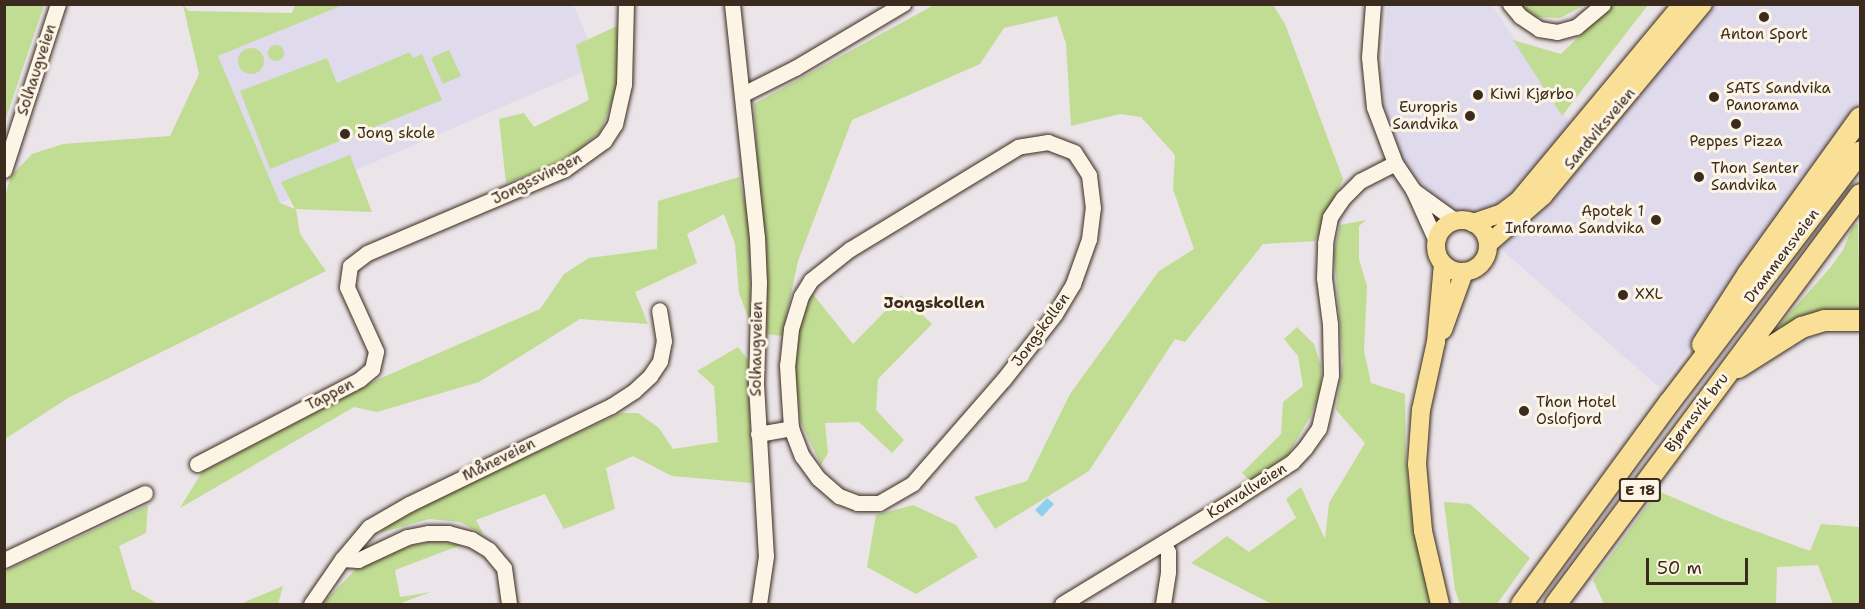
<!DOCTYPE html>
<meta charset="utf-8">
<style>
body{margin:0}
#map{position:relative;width:1865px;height:609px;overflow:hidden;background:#ebe5e9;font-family:"Shantell Sans",sans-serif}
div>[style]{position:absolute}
.built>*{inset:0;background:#dfdaec}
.green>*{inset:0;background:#c1dc93}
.round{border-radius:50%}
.water>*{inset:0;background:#8ecfef}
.roads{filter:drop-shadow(0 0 2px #3b2a1e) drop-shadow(0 0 2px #3b2a1e)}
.minor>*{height:15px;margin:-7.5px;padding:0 7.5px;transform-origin:7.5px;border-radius:7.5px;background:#fcf5e5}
.major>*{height:18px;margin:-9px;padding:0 9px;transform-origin:9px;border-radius:9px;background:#f9e096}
.major>.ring{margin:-9px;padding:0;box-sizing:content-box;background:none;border:18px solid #f9e096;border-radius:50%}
.highway>*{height:21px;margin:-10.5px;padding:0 10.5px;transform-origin:10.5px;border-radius:10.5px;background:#f9e096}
.dots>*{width:16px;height:16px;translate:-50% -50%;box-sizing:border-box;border:3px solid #fcf5e5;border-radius:50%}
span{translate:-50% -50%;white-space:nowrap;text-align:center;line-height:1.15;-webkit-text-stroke:6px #fcf5e5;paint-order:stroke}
.shield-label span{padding:2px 4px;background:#fcf5e5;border:2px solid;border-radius:4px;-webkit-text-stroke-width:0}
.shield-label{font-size:14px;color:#3b2a1e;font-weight:700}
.poi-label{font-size:15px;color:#3b2a1e}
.left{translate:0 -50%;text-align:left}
.right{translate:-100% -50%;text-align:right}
.street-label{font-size:15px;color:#3b2a1e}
.neighbourhood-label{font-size:16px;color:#3b2a1e;font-weight:700}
.frame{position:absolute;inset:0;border:6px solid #3b2a1e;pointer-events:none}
.scale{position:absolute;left:1646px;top:558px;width:102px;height:27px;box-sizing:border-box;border:3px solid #3b2a1e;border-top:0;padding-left:8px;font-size:18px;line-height:21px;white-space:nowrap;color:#3b2a1e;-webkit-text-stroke:4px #fcf5e5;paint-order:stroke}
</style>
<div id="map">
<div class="built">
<i style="clip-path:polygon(573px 4px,599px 65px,280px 203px,218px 56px,343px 5px)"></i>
<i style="clip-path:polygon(1387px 5px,1492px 5px,1589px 151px,1711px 5px,1860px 5px,1860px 115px,1660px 388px,1495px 244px,1445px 207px,1408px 170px,1390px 135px,1385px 108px,1383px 73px)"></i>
</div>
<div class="green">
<i style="clip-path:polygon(5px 4px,44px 5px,5px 121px,4px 5px)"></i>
<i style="clip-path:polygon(183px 5px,189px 11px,292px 13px,295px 5px,343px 5px,218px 56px,280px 203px,295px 209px,281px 182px,350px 155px,372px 212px,296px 209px,300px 234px,326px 271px,68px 398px,5px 439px,4px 200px,11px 176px,32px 154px,63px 144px,170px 136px,199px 74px)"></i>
<i style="clip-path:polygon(934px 5px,1273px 5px,1285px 24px,1343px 179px,1315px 241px,1263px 244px,1185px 342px,1175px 339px,1089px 471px,995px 529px,974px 497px,1027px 481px,1070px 394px,1159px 271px,1194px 249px,1173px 189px,1175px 155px,1141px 117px,1120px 114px,1071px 126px,1066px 44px,1057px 16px,1004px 28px,980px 64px,852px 120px,798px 261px,782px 336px,767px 334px,754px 104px)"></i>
<i style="clip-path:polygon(1520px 5px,1585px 5px,1560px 18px,1535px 17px)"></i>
<i style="clip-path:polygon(1611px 5px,1648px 5px,1562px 116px,1513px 40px,1561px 54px)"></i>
<i style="clip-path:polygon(617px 26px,619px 82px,601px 131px,564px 162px,506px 183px,499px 119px,524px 113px,534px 127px,589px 100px,576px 45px)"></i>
<i class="round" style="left:268px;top:45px;width:16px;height:16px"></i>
<i class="round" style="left:238px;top:48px;width:26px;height:26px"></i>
<i style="clip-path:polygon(449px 50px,461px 76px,443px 84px,431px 58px)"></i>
<i style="clip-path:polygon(410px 52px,413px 58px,422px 54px,442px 100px,270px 169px,240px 91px,327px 58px,337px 83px)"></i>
<i style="clip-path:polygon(739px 177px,749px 221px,751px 325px,739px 293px,735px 244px,724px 214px,687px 234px,697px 263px,635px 292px,648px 324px,580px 319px,479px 382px,377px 412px,354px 407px,180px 508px,202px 472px,379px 379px,540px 309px,564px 274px,589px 258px,657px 249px,658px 201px)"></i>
<i style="clip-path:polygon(1366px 220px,1359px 226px,1359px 259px,1367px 286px,1364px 351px,1371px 383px,1405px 394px,1406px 458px,1411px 508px,1430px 604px,1272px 604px,1191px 563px,1227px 536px,1249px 552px,1296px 518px,1286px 499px,1301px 487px,1325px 539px,1329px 503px,1365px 443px,1336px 410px,1343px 362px,1334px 253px,1340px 225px)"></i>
<i style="clip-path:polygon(1858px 223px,1860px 312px,1781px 327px,1780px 324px,1830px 268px,1843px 250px,1852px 228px)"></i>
<i style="clip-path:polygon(812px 293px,853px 344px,901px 295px,932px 324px,878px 379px,876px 410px,904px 440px,892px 453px,859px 422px,825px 423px,828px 453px,821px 465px,801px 423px,794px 363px,799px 329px)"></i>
<i style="clip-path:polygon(1297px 327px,1314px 344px,1321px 366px,1321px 388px,1310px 417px,1288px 455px,1250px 481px,1242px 473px,1281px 434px,1283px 402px,1303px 386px,1298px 356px,1284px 339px)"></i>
<i style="clip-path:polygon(738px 347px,748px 360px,752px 483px,672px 476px,633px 456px,606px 468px,615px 509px,564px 529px,545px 494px,476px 520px,484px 535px,460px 522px,429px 519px,380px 533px,396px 517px,621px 413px,638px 413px,659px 428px,673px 449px,718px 442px,714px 386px,697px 371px)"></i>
<i style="clip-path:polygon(1658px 491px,1723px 519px,1810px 551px,1821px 524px,1860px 527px,1860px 604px,1833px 604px,1818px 565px,1777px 567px,1776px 604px,1604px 604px,1593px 580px)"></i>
<i style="clip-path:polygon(1444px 502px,1470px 504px,1530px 558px,1497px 604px,1460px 604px,1455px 590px)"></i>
<i style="clip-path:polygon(148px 505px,146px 533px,119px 546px,132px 589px,158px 604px,5px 604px,5px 571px)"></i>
<i style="clip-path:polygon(913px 505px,956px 525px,978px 557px,916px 594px,867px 567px,876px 515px)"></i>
<i style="clip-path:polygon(433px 541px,461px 545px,395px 570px,400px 597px,431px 592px,398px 604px,322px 604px,355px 570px,399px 549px)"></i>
<i style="clip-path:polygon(283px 586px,278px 604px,240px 604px)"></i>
</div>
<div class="water">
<i style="clip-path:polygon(1047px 498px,1054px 504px,1042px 517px,1035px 510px)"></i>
</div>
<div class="roads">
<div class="minor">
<i style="left:732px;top:4px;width:234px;rotate:83.9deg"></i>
<i style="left:757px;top:237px;width:45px;rotate:87.5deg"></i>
<i style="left:759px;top:282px;width:102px;rotate:91.7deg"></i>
<i style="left:756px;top:384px;width:172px;rotate:86.7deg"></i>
<i style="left:766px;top:556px;width:49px;rotate:98.3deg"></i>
<i style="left:1373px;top:4px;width:53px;rotate:94.3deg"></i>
<i style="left:1369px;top:57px;width:50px;rotate:84.3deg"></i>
<i style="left:1374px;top:107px;width:60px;rotate:69.4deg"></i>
<i style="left:1395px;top:163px;width:32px;rotate:56deg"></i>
<i style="left:1413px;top:190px;width:56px;rotate:65.7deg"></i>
<i style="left:1510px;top:4px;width:16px;rotate:50deg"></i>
<i style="left:1520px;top:16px;width:23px;rotate:34deg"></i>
<i style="left:1539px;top:29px;width:18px;rotate:9deg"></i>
<i style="left:1557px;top:32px;width:20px;rotate:-15deg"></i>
<i style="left:1576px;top:27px;width:35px;rotate:-40deg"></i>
<i style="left:743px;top:94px;width:58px;rotate:-26.6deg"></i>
<i style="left:795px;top:68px;width:126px;rotate:-30.7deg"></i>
<i style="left:4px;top:170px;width:175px;rotate:-72deg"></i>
<i style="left:1413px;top:190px;width:53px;rotate:35.8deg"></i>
<i style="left:758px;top:434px;width:34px;rotate:-10deg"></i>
<i style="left:791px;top:428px;width:30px;rotate:69deg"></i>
<i style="left:802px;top:456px;width:27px;rotate:54deg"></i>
<i style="left:818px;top:478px;width:28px;rotate:41deg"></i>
<i style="left:839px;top:496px;width:19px;rotate:21deg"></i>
<i style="left:857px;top:503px;width:22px"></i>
<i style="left:879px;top:503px;width:39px;rotate:-30deg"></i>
<i style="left:913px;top:483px;width:137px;rotate:-48.9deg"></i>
<i style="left:1003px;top:380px;width:84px;rotate:-51.8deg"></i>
<i style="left:1055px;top:314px;width:35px;rotate:-59deg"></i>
<i style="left:1073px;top:284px;width:48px;rotate:-70.4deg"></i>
<i style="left:1089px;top:239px;width:31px;rotate:-83deg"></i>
<i style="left:1093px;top:208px;width:33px;rotate:-97deg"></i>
<i style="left:1089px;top:175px;width:27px;rotate:-123deg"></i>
<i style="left:1074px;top:152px;width:28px;rotate:-159deg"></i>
<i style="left:1048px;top:142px;width:30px;rotate:171deg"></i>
<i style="left:1018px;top:147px;width:197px;rotate:148.7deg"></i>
<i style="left:850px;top:249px;width:50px;rotate:141.5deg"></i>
<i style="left:811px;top:280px;width:19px;rotate:122deg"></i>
<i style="left:801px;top:296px;width:34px;rotate:107deg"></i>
<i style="left:791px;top:329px;width:36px;rotate:96deg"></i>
<i style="left:787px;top:365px;width:63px;rotate:86.4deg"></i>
<i style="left:197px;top:464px;width:184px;rotate:-27.5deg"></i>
<i style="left:360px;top:379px;width:16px;rotate:-40deg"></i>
<i style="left:372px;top:369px;width:18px;rotate:-77deg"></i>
<i style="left:376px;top:351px;width:70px;rotate:-114.4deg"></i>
<i style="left:347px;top:287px;width:21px;rotate:-82deg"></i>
<i style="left:350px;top:266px;width:21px;rotate:-37deg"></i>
<i style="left:367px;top:253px;width:215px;rotate:-23deg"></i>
<i style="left:565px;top:169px;width:48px;rotate:-35.7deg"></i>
<i style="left:604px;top:141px;width:20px;rotate:-57deg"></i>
<i style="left:615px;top:124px;width:41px;rotate:-77.3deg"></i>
<i style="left:624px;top:84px;width:80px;rotate:-88.6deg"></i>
<i style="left:342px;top:559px;width:16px;rotate:4deg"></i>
<i style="left:358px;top:560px;width:54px;rotate:-25.1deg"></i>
<i style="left:407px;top:537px;width:21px;rotate:-11deg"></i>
<i style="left:428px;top:533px;width:20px"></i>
<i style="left:448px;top:533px;width:24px;rotate:15deg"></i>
<i style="left:471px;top:539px;width:21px;rotate:31deg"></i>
<i style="left:489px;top:550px;width:23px;rotate:50deg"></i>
<i style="left:504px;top:568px;width:36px;rotate:82deg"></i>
<i style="left:4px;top:560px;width:156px;rotate:-25.4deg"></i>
<i style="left:311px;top:604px;width:55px;rotate:-55.4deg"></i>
<i style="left:342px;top:559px;width:42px;rotate:-49.8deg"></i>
<i style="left:369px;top:527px;width:46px;rotate:-29.9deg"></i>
<i style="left:409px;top:504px;width:225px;rotate:-25.9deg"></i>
<i style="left:611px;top:406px;width:27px;rotate:-33deg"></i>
<i style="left:634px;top:391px;width:22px;rotate:-43deg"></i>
<i style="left:650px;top:376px;width:18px;rotate:-56deg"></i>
<i style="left:660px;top:361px;width:20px;rotate:-79deg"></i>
<i style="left:664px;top:341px;width:31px;rotate:-99deg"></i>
<i style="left:1062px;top:604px;width:204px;rotate:-31.3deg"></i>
<i style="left:1236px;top:498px;width:67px;rotate:-32.7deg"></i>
<i style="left:1292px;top:462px;width:19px;rotate:-47deg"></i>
<i style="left:1305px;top:448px;width:24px;rotate:-55deg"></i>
<i style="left:1319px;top:428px;width:54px;rotate:-77.2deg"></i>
<i style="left:1331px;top:375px;width:51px;rotate:-91.1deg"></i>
<i style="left:1330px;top:324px;width:46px;rotate:-97.4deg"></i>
<i style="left:1324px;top:278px;width:35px;rotate:-88deg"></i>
<i style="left:1325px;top:243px;width:26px;rotate:-79deg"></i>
<i style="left:1330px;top:217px;width:23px;rotate:-56deg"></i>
<i style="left:1343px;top:198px;width:24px;rotate:-45deg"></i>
<i style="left:1360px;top:181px;width:39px;rotate:-27deg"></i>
<i style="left:1163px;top:604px;width:32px;rotate:-81deg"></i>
<i style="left:1168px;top:572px;width:20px;rotate:-90deg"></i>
<i style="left:1168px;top:552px;width:10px;rotate:-119deg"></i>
</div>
<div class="major">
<i class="ring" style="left:1436px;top:220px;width:34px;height:34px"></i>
<i style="left:1473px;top:223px;width:31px;rotate:-19deg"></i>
<i style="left:1502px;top:213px;width:20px;rotate:-37deg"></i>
<i style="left:1518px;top:201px;width:256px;rotate:-50.2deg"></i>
<i style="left:1488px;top:244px;width:73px;rotate:-41.1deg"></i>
<i style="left:1543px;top:196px;width:250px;rotate:-50.2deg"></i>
<i style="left:1443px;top:330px;width:62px;rotate:-70.1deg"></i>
<i style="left:1440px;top:604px;width:75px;rotate:-103.1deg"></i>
<i style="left:1423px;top:531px;width:67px;rotate:-95.1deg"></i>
<i style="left:1417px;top:464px;width:54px;rotate:-85.8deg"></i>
<i style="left:1421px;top:410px;width:70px;rotate:-77.6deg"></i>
<i style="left:1436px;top:342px;width:78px;rotate:-84.9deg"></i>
</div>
<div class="highway">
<i style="left:1702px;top:344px;width:83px;rotate:-57.3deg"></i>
<i style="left:1747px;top:274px;width:193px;rotate:-54.3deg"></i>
<i style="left:1738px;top:367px;width:75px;rotate:-32.4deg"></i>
<i style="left:1801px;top:327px;width:24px;rotate:-17deg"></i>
<i style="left:1824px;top:320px;width:36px"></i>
<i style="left:1521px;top:604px;width:250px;rotate:-53.8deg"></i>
<i style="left:1669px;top:402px;width:315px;rotate:-52.7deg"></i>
<i style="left:1555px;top:604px;width:511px;rotate:-53.35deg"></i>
</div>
</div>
<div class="dots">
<i style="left:1764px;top:17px;background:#3b2a1e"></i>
<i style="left:1478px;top:95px;background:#3b2a1e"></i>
<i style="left:1714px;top:97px;background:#3b2a1e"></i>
<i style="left:1470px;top:116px;background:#3b2a1e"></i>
<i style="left:1736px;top:124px;background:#3b2a1e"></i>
<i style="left:345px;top:134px;background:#3b2a1e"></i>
<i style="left:1699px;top:177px;background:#3b2a1e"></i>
<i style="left:1656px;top:220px;background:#3b2a1e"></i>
<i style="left:1623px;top:295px;background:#3b2a1e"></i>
<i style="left:1524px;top:411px;background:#3b2a1e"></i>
</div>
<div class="shield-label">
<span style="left:1640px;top:490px">E 18</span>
</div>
<div class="poi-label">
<span style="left:1764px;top:35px">Anton Sport</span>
<span class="left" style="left:1726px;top:97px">SATS Sandvika<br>Panorama</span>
<span class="left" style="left:1490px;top:95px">Kiwi Kjørbo</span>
<span class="right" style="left:1458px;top:116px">Europris<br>Sandvika</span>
<span class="left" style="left:357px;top:134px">Jong skole</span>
<span style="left:1736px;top:142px">Peppes Pizza</span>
<span class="left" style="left:1711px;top:177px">Thon Senter<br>Sandvika</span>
<span class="right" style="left:1644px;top:220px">Apotek 1<br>Inforama Sandvika</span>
<span class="left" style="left:1635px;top:295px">XXL</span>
<span class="left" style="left:1536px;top:411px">Thon Hotel<br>Oslofjord</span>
</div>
<div class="street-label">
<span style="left:37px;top:70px;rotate:-72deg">Solhaugveien</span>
<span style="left:1600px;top:129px;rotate:-50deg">Sandviksveien</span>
<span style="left:537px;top:179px;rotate:-26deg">Jongssvingen</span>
<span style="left:1782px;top:256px;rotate:-53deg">Drammensveien</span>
<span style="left:1041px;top:330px;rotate:-54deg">Jongskollen</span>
<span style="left:757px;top:349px;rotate:-89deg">Solhaugveien</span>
<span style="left:330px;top:395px;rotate:-27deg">Tappen</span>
<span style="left:1697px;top:413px;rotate:-53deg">Bjørnsvik bru</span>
<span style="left:499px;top:460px;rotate:-26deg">Måneveien</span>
<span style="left:1247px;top:491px;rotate:-32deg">Konvallveien</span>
</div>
<div class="neighbourhood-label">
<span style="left:934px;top:303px">Jongskollen</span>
</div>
<div class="frame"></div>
<div class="scale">50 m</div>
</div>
